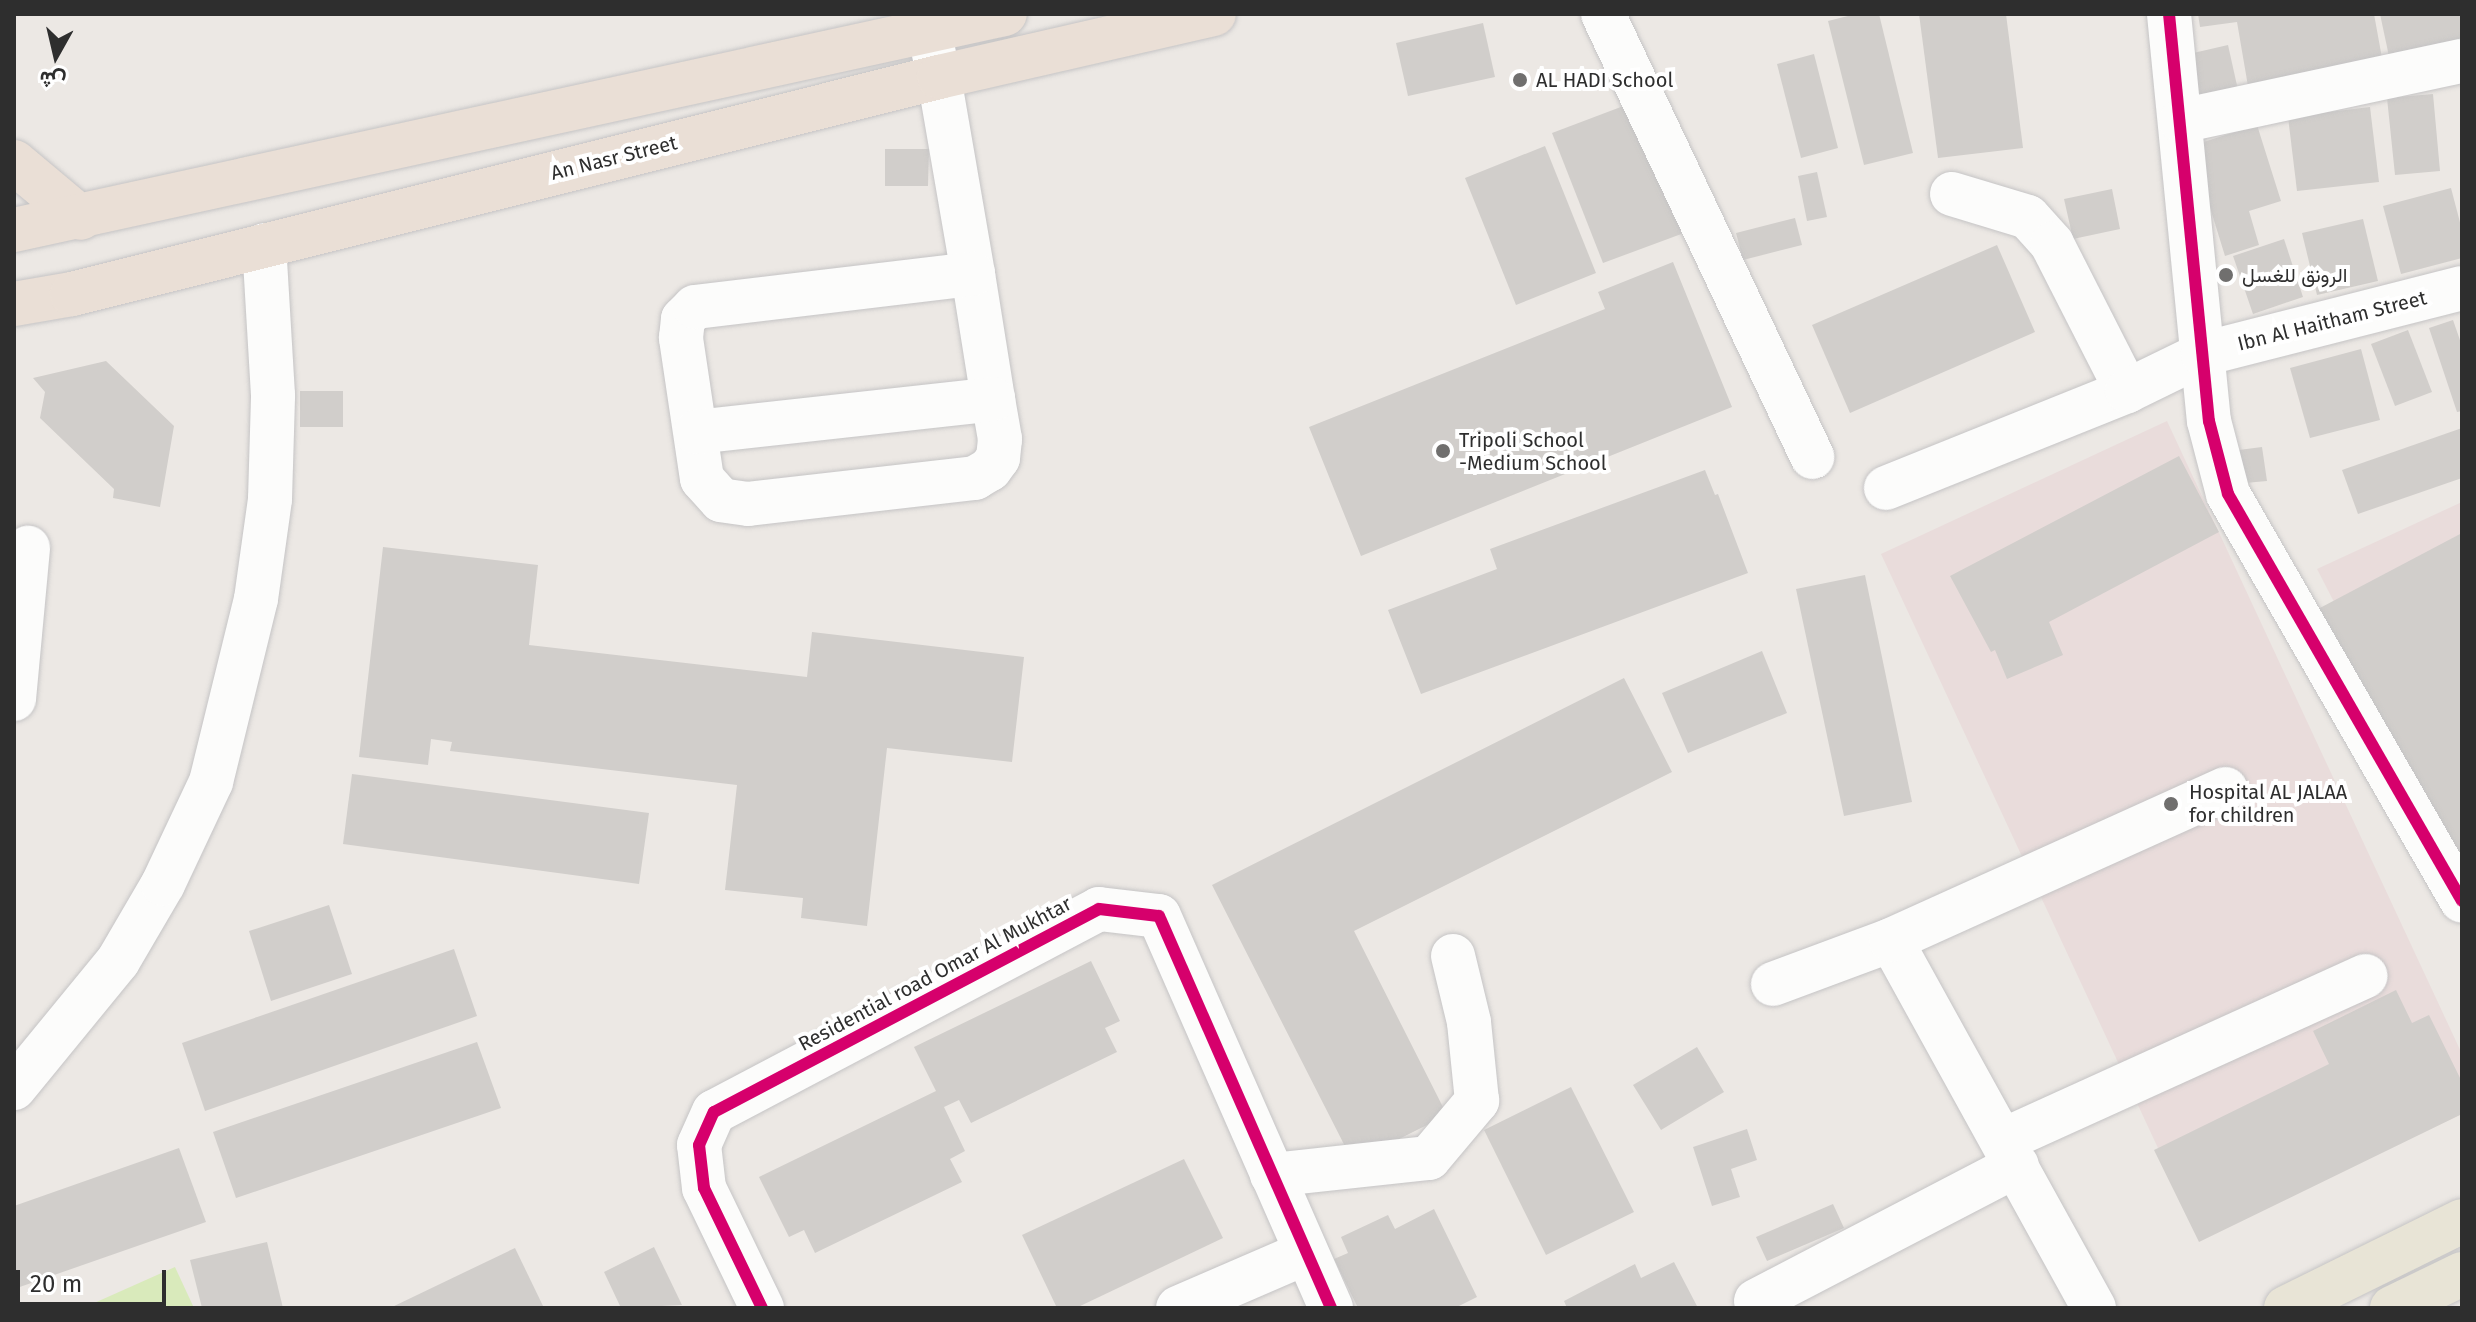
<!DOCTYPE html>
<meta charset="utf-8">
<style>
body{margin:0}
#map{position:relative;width:2476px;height:1322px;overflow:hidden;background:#ece8e4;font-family:"Fira Sans",Vazirmatn,sans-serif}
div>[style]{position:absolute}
.medical>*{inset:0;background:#e9dcdb}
.pitch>*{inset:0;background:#d9eabb}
.building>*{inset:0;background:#d1cecb}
.roads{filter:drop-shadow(0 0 2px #c5c4c5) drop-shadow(0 0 2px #c5c4c5)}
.minor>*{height:44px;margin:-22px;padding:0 22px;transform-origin:22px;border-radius:22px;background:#fcfcfb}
.major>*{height:44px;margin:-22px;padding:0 22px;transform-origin:22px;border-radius:22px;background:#e8e4d6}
.highway>*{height:44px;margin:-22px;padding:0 22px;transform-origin:22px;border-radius:22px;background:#eadfd6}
.cycleway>*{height:12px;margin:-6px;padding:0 6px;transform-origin:6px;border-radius:6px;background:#d6006c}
.dots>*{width:22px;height:22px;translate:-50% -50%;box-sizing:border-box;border:4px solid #fff;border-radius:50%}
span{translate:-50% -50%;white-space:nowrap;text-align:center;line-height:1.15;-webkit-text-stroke:8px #fff;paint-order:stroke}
.poi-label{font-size:20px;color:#2e2e2e}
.left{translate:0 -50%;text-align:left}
.street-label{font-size:20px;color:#2e2e2e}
.frame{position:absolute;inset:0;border:16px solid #2e2e2e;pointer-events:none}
.north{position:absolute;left:16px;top:16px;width:80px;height:80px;-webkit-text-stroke:6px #fff;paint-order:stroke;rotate:188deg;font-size:22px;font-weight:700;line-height:32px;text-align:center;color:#2e2e2e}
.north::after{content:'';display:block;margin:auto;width:28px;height:36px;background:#2e2e2e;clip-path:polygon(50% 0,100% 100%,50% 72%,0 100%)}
.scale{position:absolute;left:16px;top:1270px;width:150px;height:36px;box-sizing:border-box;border:4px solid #2e2e2e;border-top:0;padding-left:10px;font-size:24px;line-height:28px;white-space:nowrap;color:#2e2e2e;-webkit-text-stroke:6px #fff;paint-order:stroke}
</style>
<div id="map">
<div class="medical">
<i style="clip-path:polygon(2167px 421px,2462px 1054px,2462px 1114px,2199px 1236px,1881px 554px)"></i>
<i style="clip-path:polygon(2462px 502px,2462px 850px,2317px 569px)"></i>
</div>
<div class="pitch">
<i style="clip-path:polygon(175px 1267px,194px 1308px,83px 1308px)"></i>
</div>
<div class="building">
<i style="clip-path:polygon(1856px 14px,1879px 14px,1913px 153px,1864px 165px,1828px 21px)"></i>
<i style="clip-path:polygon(1919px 14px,2006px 14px,2023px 148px,1938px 158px)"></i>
<i style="clip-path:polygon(2198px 14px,2374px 14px,2384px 69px,2249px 92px,2237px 22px,2200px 27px)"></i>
<i style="clip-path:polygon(2380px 14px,2462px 14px,2462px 46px,2390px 61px)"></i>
<i style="clip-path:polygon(1483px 23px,1495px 77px,1408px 96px,1396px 43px)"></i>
<i style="clip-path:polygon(2228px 45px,2240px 99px,2202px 108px,2189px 54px)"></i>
<i style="clip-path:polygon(1814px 54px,1838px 148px,1801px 158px,1777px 64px)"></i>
<i style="clip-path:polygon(2433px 94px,2440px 171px,2395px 175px,2387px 98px)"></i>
<i style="clip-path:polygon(1634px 102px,1684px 233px,1603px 263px,1552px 133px)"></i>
<i style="clip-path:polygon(2370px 107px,2379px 182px,2297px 191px,2288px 117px)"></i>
<i style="clip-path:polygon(2257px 125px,2281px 201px,2249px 211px,2259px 245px,2225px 256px,2191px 146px)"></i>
<i style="clip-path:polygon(1545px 146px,1596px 273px,1516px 305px,1465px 178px)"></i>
<i style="clip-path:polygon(885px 149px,929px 149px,928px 186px,885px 186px)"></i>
<i style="clip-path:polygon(1817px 172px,1827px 217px,1807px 221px,1798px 176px)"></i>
<i style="clip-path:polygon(2451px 188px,2462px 230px,2462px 258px,2401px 274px,2383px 206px)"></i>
<i style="clip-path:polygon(2112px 189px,2120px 229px,2073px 239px,2064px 199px)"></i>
<i style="clip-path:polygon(1795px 218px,1802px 245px,1743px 260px,1736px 233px)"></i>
<i style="clip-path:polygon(2363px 219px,2378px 281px,2317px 295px,2302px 233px)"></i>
<i style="clip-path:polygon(2284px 239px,2303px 297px,2253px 314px,2233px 256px)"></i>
<i style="clip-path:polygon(1997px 245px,2035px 332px,1850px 413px,1812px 325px)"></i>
<i style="clip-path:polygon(1673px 262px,1732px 407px,1361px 556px,1309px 427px,1605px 309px,1598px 292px)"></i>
<i style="clip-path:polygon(2453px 320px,2462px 346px,2462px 411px,2457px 412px,2429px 328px)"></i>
<i style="clip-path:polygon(2408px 330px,2432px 392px,2395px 406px,2371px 344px)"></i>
<i style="clip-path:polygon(2361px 349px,2380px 420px,2310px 438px,2290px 368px)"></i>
<i style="clip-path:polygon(106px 361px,174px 426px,160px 507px,113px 498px,114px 489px,40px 418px,45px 392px,33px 378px)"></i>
<i style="clip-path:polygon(300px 391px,343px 391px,343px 427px,300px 427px)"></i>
<i style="clip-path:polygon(2462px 428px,2462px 478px,2358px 514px,2342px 470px)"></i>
<i style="clip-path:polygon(2262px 447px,2267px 481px,2234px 484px,2231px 451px)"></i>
<i style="clip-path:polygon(2179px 456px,2219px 532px,2049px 622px,2063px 655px,2007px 679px,1995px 650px,1991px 652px,1950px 576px)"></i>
<i style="clip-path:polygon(1705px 470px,1715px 495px,1718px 494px,1748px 573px,1421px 694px,1388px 610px,1497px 569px,1490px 549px)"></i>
<i style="clip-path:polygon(2462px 533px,2462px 883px,2318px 609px)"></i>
<i style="clip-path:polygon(383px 547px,538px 565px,529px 645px,807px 677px,812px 632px,1024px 657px,1012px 762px,887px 748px,867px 926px,801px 918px,803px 898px,725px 890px,737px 785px,450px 751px,452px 742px,431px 739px,428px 765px,359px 757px)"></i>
<i style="clip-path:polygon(1865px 575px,1912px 802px,1844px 816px,1796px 589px)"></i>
<i style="clip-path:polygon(1762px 651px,1787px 713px,1688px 753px,1662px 693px)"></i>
<i style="clip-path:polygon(1624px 678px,1672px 772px,1354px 931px,1447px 1115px,1353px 1162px,1212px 885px)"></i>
<i style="clip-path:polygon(352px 774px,649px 813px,639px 884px,343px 844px)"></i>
<i style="clip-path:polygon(329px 905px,352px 974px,271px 1001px,249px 931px)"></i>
<i style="clip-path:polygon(454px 949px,477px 1016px,205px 1111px,182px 1043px)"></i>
<i style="clip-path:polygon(1091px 961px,1120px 1021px,1105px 1028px,1117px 1052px,971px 1123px,959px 1100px,944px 1107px,965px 1151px,950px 1159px,962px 1182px,815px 1253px,804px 1230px,789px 1237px,759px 1177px,936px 1091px,914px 1047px)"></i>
<i style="clip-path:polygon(2396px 990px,2412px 1023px,2429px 1015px,2462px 1082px,2462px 1114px,2199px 1242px,2154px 1150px,2329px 1064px,2313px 1031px)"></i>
<i style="clip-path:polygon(477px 1042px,501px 1108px,236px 1198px,213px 1132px)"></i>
<i style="clip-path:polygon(1697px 1047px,1724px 1092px,1661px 1130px,1633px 1085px)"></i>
<i style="clip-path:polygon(1571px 1087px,1634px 1212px,1546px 1255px,1484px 1130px)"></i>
<i style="clip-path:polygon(1747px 1129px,1757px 1160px,1731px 1169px,1740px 1197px,1712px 1206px,1693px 1147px)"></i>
<i style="clip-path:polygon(179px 1148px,206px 1222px,14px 1289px,14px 1206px)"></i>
<i style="clip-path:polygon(1184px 1159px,1223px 1238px,1076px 1308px,1057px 1308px,1022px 1235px)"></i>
<i style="clip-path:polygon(1833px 1204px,1844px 1228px,1767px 1261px,1756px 1237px)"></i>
<i style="clip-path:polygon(1434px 1209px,1477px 1297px,1455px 1308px,1358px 1308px,1334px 1259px,1348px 1253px,1341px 1237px,1388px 1215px,1395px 1229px)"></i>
<i style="clip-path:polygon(267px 1242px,283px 1308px,202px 1308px,190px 1260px)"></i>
<i style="clip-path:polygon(654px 1247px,682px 1305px,621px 1308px,604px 1272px)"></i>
<i style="clip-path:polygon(515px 1248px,544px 1308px,390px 1308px)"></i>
<i style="clip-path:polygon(1674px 1262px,1698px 1308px,1567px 1308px,1564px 1301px,1635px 1264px,1641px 1278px)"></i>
</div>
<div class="roads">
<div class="minor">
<i style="left:1603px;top:14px;width:490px;rotate:64.7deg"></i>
<i style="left:2169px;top:14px;width:409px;rotate:84.4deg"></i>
<i style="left:2209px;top:421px;width:75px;rotate:75.4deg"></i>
<i style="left:2228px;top:494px;width:469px;rotate:60.1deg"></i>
<i style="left:929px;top:31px;width:47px;rotate:77.7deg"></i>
<i style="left:939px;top:77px;width:200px;rotate:80.2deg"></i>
<i style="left:973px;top:274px;width:127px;rotate:80.9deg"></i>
<i style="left:993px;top:399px;width:41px;rotate:80.1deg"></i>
<i style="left:1000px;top:439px;width:19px;rotate:96deg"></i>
<i style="left:998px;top:458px;width:14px;rotate:126deg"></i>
<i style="left:990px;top:469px;width:17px;rotate:149deg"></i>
<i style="left:975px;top:478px;width:228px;rotate:173.5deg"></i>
<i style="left:748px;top:504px;width:27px;rotate:-172deg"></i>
<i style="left:721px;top:500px;width:28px;rotate:-132deg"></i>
<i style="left:702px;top:479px;width:143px;rotate:-98.5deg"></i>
<i style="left:681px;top:338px;width:19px;rotate:-84deg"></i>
<i style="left:683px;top:319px;width:17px;rotate:-45deg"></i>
<i style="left:695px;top:307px;width:280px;rotate:-6.8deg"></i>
<i style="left:2181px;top:121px;width:287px;rotate:-12.1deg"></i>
<i style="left:1952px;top:194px;width:79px;rotate:16.8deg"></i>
<i style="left:2028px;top:217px;width:36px;rotate:48deg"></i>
<i style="left:2052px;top:244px;width:165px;rotate:63deg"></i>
<i style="left:696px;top:432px;width:299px;rotate:-6.3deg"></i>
<i style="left:1886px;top:488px;width:260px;rotate:-21.9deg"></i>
<i style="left:2127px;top:391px;width:85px;rotate:-26deg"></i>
<i style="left:2203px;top:354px;width:267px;rotate:-14.3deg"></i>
<i style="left:14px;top:699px;width:152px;rotate:-84.7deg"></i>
<i style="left:1773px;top:984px;width:126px;rotate:-20.4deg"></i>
<i style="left:14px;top:1088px;width:164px;rotate:-50.7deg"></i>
<i style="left:118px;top:961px;width:89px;rotate:-59.7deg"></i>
<i style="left:163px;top:884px;width:113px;rotate:-64.8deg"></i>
<i style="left:211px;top:782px;width:188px;rotate:-76.2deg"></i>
<i style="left:256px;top:599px;width:101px;rotate:-82deg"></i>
<i style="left:270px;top:499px;width:104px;rotate:-88.3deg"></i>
<i style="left:273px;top:395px;width:150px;rotate:-93.4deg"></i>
<i style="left:2004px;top:1140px;width:397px;rotate:-24.4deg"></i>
<i style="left:1272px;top:1175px;width:158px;rotate:-6.2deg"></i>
<i style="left:1429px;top:1158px;width:75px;rotate:-49.9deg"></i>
<i style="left:1477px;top:1101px;width:79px;rotate:-95.8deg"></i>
<i style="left:1469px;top:1022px;width:68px;rotate:-103.6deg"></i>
<i style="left:1756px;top:1301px;width:294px;rotate:-27.5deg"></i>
<i style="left:762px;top:1308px;width:133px;rotate:-115.8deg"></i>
<i style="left:704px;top:1188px;width:43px;rotate:-96.6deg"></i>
<i style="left:699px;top:1145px;width:36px;rotate:-66deg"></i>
<i style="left:714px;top:1112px;width:435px;rotate:-27.8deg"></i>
<i style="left:1099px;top:909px;width:60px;rotate:6.7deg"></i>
<i style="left:1159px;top:916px;width:428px;rotate:66.3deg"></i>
<i style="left:1178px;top:1308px;width:138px;rotate:-23.4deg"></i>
<i style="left:2094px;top:1308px;width:420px;rotate:-118.9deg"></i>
<i style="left:1891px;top:940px;width:367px;rotate:-24.3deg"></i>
</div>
<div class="major">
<i style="left:2286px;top:1308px;width:196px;rotate:-26.3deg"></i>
<i style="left:2392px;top:1308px;width:78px;rotate:-25.9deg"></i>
</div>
<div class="highway">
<i style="left:14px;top:162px;width:87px;rotate:39.9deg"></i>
<i style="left:14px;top:230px;width:1014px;rotate:-12.3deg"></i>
<i style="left:14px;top:304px;width:59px;rotate:-9.8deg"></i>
<i style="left:72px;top:294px;width:894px;rotate:-14.05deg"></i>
<i style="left:939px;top:77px;width:282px;rotate:-12.9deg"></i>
</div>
</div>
<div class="cycleway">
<i style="left:2169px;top:14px;width:409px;rotate:84.4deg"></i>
<i style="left:2209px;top:421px;width:75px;rotate:75.4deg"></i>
<i style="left:2228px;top:494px;width:469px;rotate:60.1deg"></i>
<i style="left:762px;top:1308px;width:133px;rotate:-115.8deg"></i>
<i style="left:704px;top:1188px;width:43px;rotate:-96.6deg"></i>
<i style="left:699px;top:1145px;width:36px;rotate:-66deg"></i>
<i style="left:714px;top:1112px;width:435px;rotate:-27.8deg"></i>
<i style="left:1099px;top:909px;width:60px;rotate:6.7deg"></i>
<i style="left:1159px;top:916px;width:428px;rotate:66.3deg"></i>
</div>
<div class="dots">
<i style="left:1520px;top:80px;background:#706f6e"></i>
<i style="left:2226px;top:275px;background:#706f6e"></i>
<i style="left:1443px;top:451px;background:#706f6e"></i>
<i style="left:2171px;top:804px;background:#706f6e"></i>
</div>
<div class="poi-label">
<span class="left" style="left:1536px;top:80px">AL HADI School</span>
<span class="left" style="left:2242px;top:275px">الرونق للغسل</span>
<span class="left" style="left:1459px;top:452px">Tripoli School<br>-Medium School</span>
<span class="left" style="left:2189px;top:804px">Hospital AL JALAA<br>for children</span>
</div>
<div class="street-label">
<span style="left:614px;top:158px;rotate:-14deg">An Nasr Street</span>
<span style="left:2332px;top:321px;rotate:-14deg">Ibn Al Haitham Street</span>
<span style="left:935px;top:974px;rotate:-28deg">Residential road Omar Al Mukhtar</span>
</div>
<div class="frame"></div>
<div class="north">ش</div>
<div class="scale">20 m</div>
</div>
